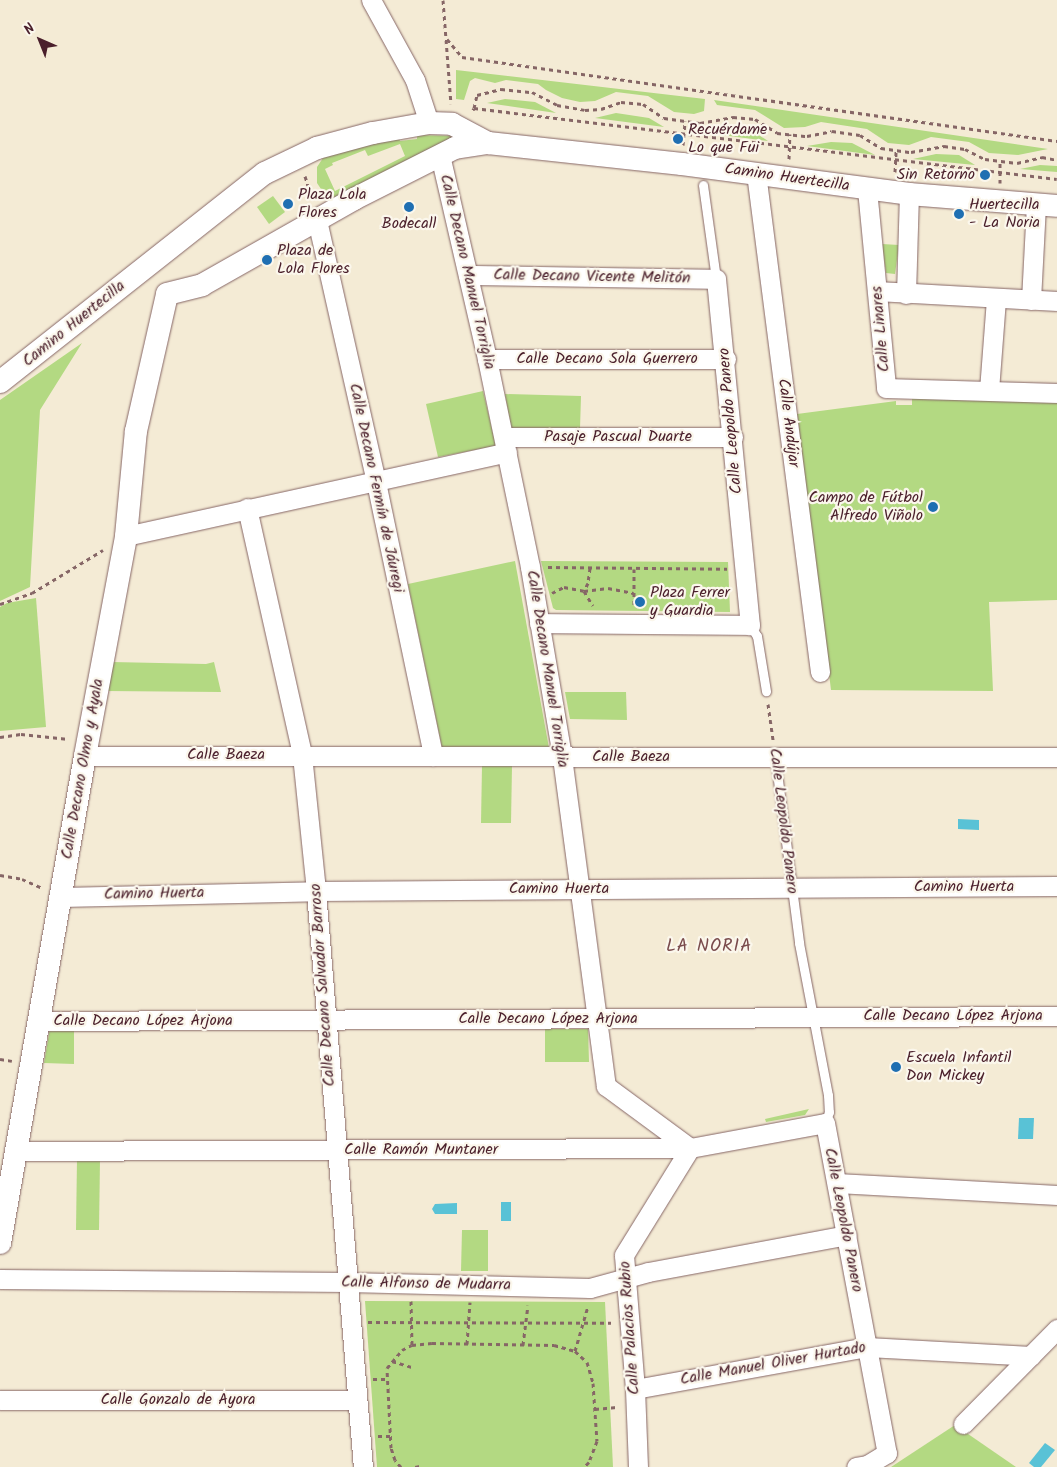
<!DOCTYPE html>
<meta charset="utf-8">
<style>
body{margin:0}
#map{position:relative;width:1057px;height:1467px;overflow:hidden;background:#f4ebd5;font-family:Kalam,sans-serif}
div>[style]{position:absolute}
.green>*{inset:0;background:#b3d982}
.water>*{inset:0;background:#59c2d6}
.path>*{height:3px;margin-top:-1.5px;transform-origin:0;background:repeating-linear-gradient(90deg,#866666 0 4px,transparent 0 8px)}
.roads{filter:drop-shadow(0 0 1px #866666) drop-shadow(0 0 1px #866666)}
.service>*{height:9px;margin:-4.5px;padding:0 4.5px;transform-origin:4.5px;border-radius:4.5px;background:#fff}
.minor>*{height:19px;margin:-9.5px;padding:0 9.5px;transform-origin:9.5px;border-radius:9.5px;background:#fff}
.tertiary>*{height:22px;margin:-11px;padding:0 11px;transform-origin:11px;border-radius:11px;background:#fff}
.dots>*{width:14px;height:14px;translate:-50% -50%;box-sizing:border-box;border:2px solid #fbf7ec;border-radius:50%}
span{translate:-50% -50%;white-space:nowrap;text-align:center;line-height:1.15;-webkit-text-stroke:4.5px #fbf7ec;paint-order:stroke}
.poi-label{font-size:16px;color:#4a1f2b}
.left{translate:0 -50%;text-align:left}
.right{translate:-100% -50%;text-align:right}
.street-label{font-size:16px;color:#4a1f2b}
.neighbourhood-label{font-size:18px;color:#7a4b4c;letter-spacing:1px}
.north{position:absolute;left:15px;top:15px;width:50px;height:50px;-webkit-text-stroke:4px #fbf7ec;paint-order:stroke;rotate:316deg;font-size:14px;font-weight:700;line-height:20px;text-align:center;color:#4a1f2b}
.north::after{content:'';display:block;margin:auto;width:18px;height:22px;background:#4a1f2b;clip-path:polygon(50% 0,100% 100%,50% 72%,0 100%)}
</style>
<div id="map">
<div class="green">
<i style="clip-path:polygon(456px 70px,705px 99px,704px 111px,694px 114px,674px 112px,648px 96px,616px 92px,595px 101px,580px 102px,562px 98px,546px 90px,538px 84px,506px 80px,495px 83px,475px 78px,470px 81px,464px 100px,456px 99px)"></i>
<i style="clip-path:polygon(505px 99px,535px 102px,556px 113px,487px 103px)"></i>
<i style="clip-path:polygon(714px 100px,1048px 149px,1018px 155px,989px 153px,969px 142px,931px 137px,909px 145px,888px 143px,867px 129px,821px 122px,805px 127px,784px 128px,755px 110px,717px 105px)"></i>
<i style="clip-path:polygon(616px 113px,649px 118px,664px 127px,595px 118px)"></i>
<i style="clip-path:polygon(728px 127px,751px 130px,768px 141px,714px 134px)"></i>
<i style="clip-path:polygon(evenodd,417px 135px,459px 136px,337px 198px,323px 192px,317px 183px,317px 167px,325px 155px,399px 138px,400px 141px,417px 139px,417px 135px,400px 144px,405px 156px,335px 191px,325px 169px,333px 165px,332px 163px,365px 150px,368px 156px,400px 144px)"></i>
<i style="clip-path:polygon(831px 142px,852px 143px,875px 155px,807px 146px)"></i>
<i style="clip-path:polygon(936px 154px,959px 155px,975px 165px,913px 159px)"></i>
<i style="clip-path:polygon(1040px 165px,1057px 166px,1057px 172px,1020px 169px)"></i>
<i style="clip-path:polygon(273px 196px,285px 212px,269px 224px,257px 207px)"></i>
<i style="clip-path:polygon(882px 244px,899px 245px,895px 274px,886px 273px)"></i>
<i style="clip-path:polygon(82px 343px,40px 410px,30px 587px,0 601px,0 400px)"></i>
<i style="clip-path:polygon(483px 391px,496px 446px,438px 457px,426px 404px)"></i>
<i style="clip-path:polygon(505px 394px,581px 396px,580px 428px,511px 428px)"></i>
<i style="clip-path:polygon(912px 395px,1057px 399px,1057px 600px,989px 602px,993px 691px,831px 690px,797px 414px,896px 401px,896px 405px,912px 405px)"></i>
<i style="clip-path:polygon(515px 561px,549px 748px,442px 748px,408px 584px)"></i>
<i style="clip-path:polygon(541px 561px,728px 562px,730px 612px,556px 610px,553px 608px)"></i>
<i style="clip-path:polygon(36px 598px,46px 727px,0 731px,0 607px,7px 603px)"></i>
<i style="clip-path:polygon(112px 662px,206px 664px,214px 662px,221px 692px,106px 691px)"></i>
<i style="clip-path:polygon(565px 692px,626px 692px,627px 720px,570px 719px)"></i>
<i style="clip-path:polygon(482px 766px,512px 766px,511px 823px,481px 823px)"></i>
<i style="clip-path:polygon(50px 1028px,74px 1029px,74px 1064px,44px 1063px)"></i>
<i style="clip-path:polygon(545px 1029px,588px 1029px,589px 1062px,545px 1062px)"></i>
<i style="clip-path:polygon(809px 1109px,805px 1115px,766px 1122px,765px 1119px)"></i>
<i style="clip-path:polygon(77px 1159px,100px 1160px,99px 1230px,76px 1230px)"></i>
<i style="clip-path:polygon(462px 1230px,488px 1230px,488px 1271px,461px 1271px)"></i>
<i style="clip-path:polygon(365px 1301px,605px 1302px,613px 1467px,377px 1467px)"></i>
<i style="clip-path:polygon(955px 1425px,1016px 1467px,891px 1467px)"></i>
</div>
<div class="water">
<i style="clip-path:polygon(958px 819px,979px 820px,979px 830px,958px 829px)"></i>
<i style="clip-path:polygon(1019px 1118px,1034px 1118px,1033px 1139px,1018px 1139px)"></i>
<i style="clip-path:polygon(501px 1202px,511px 1202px,511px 1221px,501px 1221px)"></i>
<i style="clip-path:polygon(457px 1203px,457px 1214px,435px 1214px,432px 1209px,435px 1204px)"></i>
<i style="clip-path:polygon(1045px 1443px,1055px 1450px,1041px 1467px,1034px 1467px,1029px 1463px)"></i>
</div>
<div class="path">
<i style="left:443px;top:0;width:104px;rotate:85.6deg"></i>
<i style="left:447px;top:39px;width:23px;rotate:50deg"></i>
<i style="left:462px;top:57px;width:601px;rotate:8.04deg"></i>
<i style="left:474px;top:108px;width:13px;rotate:-77deg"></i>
<i style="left:477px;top:95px;width:25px;rotate:-14deg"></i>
<i style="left:501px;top:89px;width:31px;rotate:6deg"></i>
<i style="left:532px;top:92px;width:28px;rotate:27deg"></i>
<i style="left:557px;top:105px;width:28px;rotate:10deg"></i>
<i style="left:585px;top:110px;width:16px;rotate:-4deg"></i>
<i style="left:601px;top:109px;width:21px;rotate:-19deg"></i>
<i style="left:621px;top:102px;width:22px;rotate:5deg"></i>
<i style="left:643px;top:104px;width:25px;rotate:34deg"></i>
<i style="left:664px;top:118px;width:36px;rotate:8deg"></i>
<i style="left:700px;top:123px;width:34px;rotate:-10deg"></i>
<i style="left:733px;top:117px;width:22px;rotate:5deg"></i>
<i style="left:755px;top:119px;width:26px;rotate:32deg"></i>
<i style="left:777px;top:133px;width:30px;rotate:6deg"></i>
<i style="left:807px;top:136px;width:25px;rotate:-11deg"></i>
<i style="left:832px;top:131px;width:28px;rotate:8deg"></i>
<i style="left:860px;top:135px;width:25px;rotate:32deg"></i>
<i style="left:881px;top:148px;width:30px;rotate:8deg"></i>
<i style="left:911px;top:152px;width:34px;rotate:-10deg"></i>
<i style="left:944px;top:146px;width:21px;rotate:8deg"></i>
<i style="left:965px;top:149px;width:22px;rotate:27deg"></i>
<i style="left:985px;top:159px;width:32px;rotate:7deg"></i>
<i style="left:1017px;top:163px;width:26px;rotate:-13deg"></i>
<i style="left:1042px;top:157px;width:15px;rotate:11deg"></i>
<i style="left:473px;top:110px;width:2px;rotate:-63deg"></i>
<i style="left:474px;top:108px;width:587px;rotate:6.94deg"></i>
<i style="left:683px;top:145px;width:24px;rotate:-85deg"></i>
<i style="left:789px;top:159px;width:25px;rotate:-88deg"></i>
<i style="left:895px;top:172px;width:22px;rotate:-87deg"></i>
<i style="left:305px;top:176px;width:10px;rotate:73deg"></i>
<i style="left:308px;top:186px;width:16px;rotate:50deg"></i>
<i style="left:1000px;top:183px;width:22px;rotate:-90deg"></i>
<i style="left:548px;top:567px;width:179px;rotate:0.6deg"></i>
<i style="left:590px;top:568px;width:15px;rotate:98deg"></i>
<i style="left:588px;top:583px;width:9px;rotate:117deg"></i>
<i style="left:584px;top:591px;width:17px;rotate:59deg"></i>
<i style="left:634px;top:569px;width:37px;rotate:90deg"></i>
<i style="left:552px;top:593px;width:13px;rotate:-27deg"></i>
<i style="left:564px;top:587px;width:20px;rotate:11deg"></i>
<i style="left:584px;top:591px;width:24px;rotate:-7deg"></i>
<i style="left:608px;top:588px;width:26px;rotate:11deg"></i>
<i style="left:0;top:604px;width:34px;rotate:-19deg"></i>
<i style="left:32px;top:593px;width:83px;rotate:-31.2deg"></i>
<i style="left:768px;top:704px;width:36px;rotate:82deg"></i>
<i style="left:0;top:737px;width:21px;rotate:-8deg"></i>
<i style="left:21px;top:734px;width:48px;rotate:5.9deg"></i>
<i style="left:0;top:875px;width:22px;rotate:10deg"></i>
<i style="left:22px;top:879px;width:22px;rotate:24deg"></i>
<i style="left:0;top:1059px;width:12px;rotate:9deg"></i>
<i style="left:411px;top:1301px;width:44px;rotate:88.7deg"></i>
<i style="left:368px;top:1322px;width:243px;rotate:0.2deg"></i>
<i style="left:467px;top:1344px;width:42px;rotate:-85.9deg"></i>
<i style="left:523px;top:1345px;width:40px;rotate:-82.9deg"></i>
<i style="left:575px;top:1351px;width:47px;rotate:-73.9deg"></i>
<i style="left:392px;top:1361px;width:21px;rotate:17deg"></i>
<i style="left:373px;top:1379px;width:14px"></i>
<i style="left:595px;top:1409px;width:22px;rotate:-5deg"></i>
<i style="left:378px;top:1436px;width:13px"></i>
<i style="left:401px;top:1467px;width:9px;rotate:-131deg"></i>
<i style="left:395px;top:1460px;width:13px;rotate:-108deg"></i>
<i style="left:391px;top:1448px;width:80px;rotate:-92.9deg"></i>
<i style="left:387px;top:1368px;width:23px;rotate:-50deg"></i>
<i style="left:402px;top:1350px;width:11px;rotate:-27deg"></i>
<i style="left:412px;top:1345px;width:20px;rotate:-6deg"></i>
<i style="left:432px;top:1343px;width:122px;rotate:0.9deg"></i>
<i style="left:554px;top:1345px;width:22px;rotate:16deg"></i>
<i style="left:575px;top:1351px;width:16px;rotate:43deg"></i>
<i style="left:587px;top:1362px;width:22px;rotate:74deg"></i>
<i style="left:593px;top:1383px;width:58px;rotate:86.1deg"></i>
<i style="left:597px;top:1441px;width:22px;rotate:111deg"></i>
<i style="left:589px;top:1462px;width:7px;rotate:135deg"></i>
<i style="left:415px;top:1467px;width:5px;rotate:-11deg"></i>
</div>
<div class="roads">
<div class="service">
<i style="left:703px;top:185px;width:95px;rotate:82.1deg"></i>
<i style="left:750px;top:625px;width:13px;rotate:58deg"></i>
<i style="left:757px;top:636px;width:56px;rotate:80.7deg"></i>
<i style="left:775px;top:757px;width:188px;rotate:82.6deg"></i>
<i style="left:799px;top:943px;width:155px;rotate:79.2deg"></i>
<i style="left:828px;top:1095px;width:17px;rotate:87deg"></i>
<i style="left:829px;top:1112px;width:12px;rotate:110deg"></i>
</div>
<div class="minor">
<i style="left:371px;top:0;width:91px;rotate:61.2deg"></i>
<i style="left:415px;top:80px;width:45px;rotate:72deg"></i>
<i style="left:440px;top:155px;width:209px;rotate:77deg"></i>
<i style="left:487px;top:359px;width:212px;rotate:78.3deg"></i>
<i style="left:530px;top:567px;width:193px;rotate:80.4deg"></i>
<i style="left:562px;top:757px;width:332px;rotate:82.4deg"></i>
<i style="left:606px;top:1086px;width:104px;rotate:36.4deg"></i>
<i style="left:756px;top:173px;width:503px;rotate:82.69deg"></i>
<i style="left:867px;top:189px;width:200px;rotate:84.5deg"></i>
<i style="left:886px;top:388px;width:171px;rotate:1.7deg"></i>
<i style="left:317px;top:220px;width:269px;rotate:77.3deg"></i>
<i style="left:376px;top:482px;width:280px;rotate:78.2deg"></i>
<i style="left:468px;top:275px;width:248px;rotate:0.9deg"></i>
<i style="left:716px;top:279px;width:348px;rotate:84.4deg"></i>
<i style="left:750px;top:625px;width:211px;rotate:-179.5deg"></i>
<i style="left:877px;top:291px;width:180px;rotate:3.2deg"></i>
<i style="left:906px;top:294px;width:100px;rotate:-88.3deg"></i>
<i style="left:1031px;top:300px;width:95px;rotate:-87deg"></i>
<i style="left:487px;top:359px;width:239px"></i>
<i style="left:989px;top:390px;width:92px;rotate:-85.6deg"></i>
<i style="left:504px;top:437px;width:229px"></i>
<i style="left:247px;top:508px;width:253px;rotate:77.4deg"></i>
<i style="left:302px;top:755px;width:137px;rotate:84.1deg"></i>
<i style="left:316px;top:891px;width:578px;rotate:85.34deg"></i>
<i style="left:126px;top:536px;width:390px;rotate:-12.4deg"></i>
<i style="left:85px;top:756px;width:972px;rotate:0.06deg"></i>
<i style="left:61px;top:897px;width:255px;rotate:-1.3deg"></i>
<i style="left:316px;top:891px;width:741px;rotate:-0.39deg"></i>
<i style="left:39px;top:1021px;width:1018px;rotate:-0.28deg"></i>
<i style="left:16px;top:1151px;width:674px;rotate:-0.26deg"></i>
<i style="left:690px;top:1148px;width:137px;rotate:-10.5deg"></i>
<i style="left:825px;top:1123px;width:336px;rotate:79.4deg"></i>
<i style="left:887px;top:1453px;width:23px;rotate:149deg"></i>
<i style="left:867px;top:1465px;width:11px;rotate:170deg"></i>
<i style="left:837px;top:1183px;width:220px;rotate:3.1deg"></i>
<i style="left:0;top:1279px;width:347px;rotate:0.5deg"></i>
<i style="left:347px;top:1282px;width:243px;rotate:1.4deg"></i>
<i style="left:590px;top:1288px;width:60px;rotate:-15.4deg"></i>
<i style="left:648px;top:1272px;width:202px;rotate:-10.5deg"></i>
<i style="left:635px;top:1389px;width:236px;rotate:-10.3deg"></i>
<i style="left:867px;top:1347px;width:164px;rotate:3.1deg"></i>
<i style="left:0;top:1400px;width:357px"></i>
<i style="left:963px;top:1424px;width:134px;rotate:-45.3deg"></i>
<i style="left:638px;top:1467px;width:78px;rotate:-92.2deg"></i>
<i style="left:635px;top:1389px;width:134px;rotate:-94.7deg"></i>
<i style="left:624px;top:1255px;width:126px;rotate:-58.3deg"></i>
</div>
<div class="tertiary">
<i style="left:167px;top:294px;width:36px;rotate:-14deg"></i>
<i style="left:202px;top:285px;width:175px;rotate:-29.5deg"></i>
<i style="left:354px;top:199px;width:113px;rotate:-26.8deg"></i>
<i style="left:455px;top:148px;width:33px;rotate:-9deg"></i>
<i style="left:488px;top:143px;width:195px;rotate:6.2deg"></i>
<i style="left:682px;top:164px;width:229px;rotate:7.5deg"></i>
<i style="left:909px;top:194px;width:148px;rotate:4.6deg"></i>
<i style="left:0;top:382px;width:337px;rotate:-38.3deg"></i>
<i style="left:265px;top:173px;width:58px;rotate:-25.7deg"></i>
<i style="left:317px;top:148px;width:58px;rotate:-15deg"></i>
<i style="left:373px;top:133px;width:57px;rotate:-10.1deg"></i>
<i style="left:429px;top:123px;width:23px;rotate:2deg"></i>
<i style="left:452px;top:124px;width:41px;rotate:27.8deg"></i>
<i style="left:0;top:1243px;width:494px;rotate:-80.1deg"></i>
<i style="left:85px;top:756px;width:224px;rotate:-79.4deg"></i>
<i style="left:126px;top:536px;width:105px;rotate:-84.6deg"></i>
<i style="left:136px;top:431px;width:140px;rotate:-77.2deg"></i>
</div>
</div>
<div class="dots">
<i style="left:678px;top:139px;background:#1f6fb2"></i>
<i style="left:985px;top:175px;background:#1f6fb2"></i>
<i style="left:288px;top:204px;background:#1f6fb2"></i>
<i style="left:409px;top:207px;background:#1f6fb2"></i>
<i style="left:959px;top:214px;background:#1f6fb2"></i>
<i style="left:267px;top:260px;background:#1f6fb2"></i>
<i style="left:933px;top:507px;background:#1f6fb2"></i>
<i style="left:640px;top:602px;background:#1f6fb2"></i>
<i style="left:896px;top:1067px;background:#1f6fb2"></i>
</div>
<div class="poi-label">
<span class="left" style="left:688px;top:139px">Recuérdame<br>Lo que Fui</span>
<span class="right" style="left:975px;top:175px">Sin Retorno</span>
<span class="left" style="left:298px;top:204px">Plaza Lola<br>Flores</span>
<span class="left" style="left:969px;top:214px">Huertecilla<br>- La Noria</span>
<span style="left:409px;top:224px">Bodecall</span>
<span class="left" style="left:277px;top:260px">Plaza de<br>Lola Flores</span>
<span class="right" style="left:923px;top:507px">Campo de Fútbol<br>Alfredo Viñolo</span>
<span class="left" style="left:650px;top:602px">Plaza Ferrer<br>y Guardia</span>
<span class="left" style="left:906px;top:1067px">Escuela Infantil<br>Don Mickey</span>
</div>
<div class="street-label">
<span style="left:787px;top:178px;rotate:8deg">Camino Huertecilla</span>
<span style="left:467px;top:272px;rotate:77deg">Calle Decano Manuel Torriglia</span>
<span style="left:592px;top:277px;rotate:1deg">Calle Decano Vicente Melitón</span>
<span style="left:74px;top:324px;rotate:-39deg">Camino Huertecilla</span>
<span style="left:881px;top:329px;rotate:-95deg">Calle Linares</span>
<span style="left:607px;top:359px">Calle Decano Sola Guerrero</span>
<span style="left:731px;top:421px;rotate:-95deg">Calle Leopoldo Panero</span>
<span style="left:788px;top:423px;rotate:83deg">Calle Andújar</span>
<span style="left:618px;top:437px">Pasaje Pascual Duarte</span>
<span style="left:376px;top:488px;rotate:78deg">Calle Decano Fermín de Jáuregi</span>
<span style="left:547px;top:669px;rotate:81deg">Calle Decano Manuel Torriglia</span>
<span style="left:226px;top:755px">Calle Baeza</span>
<span style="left:631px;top:757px">Calle Baeza</span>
<span style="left:83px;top:769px;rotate:-80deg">Calle Decano Olmo y Ayala</span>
<span style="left:783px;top:821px;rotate:83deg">Calle Leopoldo Panero</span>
<span style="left:964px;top:887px">Camino Huerta</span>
<span style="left:559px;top:889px">Camino Huerta</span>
<span style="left:154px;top:894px;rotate:-1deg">Camino Huerta</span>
<span style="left:323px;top:985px;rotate:-94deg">Calle Decano Salvador Barroso</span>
<span style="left:953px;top:1016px">Calle Decano López Arjona</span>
<span style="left:548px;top:1019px">Calle Decano López Arjona</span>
<span style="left:143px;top:1021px">Calle Decano López Arjona</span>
<span style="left:421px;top:1150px">Calle Ramón Muntaner</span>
<span style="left:843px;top:1220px;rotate:79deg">Calle Leopoldo Panero</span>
<span style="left:426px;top:1284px;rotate:1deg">Calle Alfonso de Mudarra</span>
<span style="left:630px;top:1328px;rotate:-94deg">Calle Palacios Rubio</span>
<span style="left:773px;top:1364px;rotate:-10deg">Calle Manuel Oliver Hurtado</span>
<span style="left:178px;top:1400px">Calle Gonzalo de Ayora</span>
</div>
<div class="neighbourhood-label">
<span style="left:709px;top:947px">LA NORIA</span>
</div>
<div class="north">N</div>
</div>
